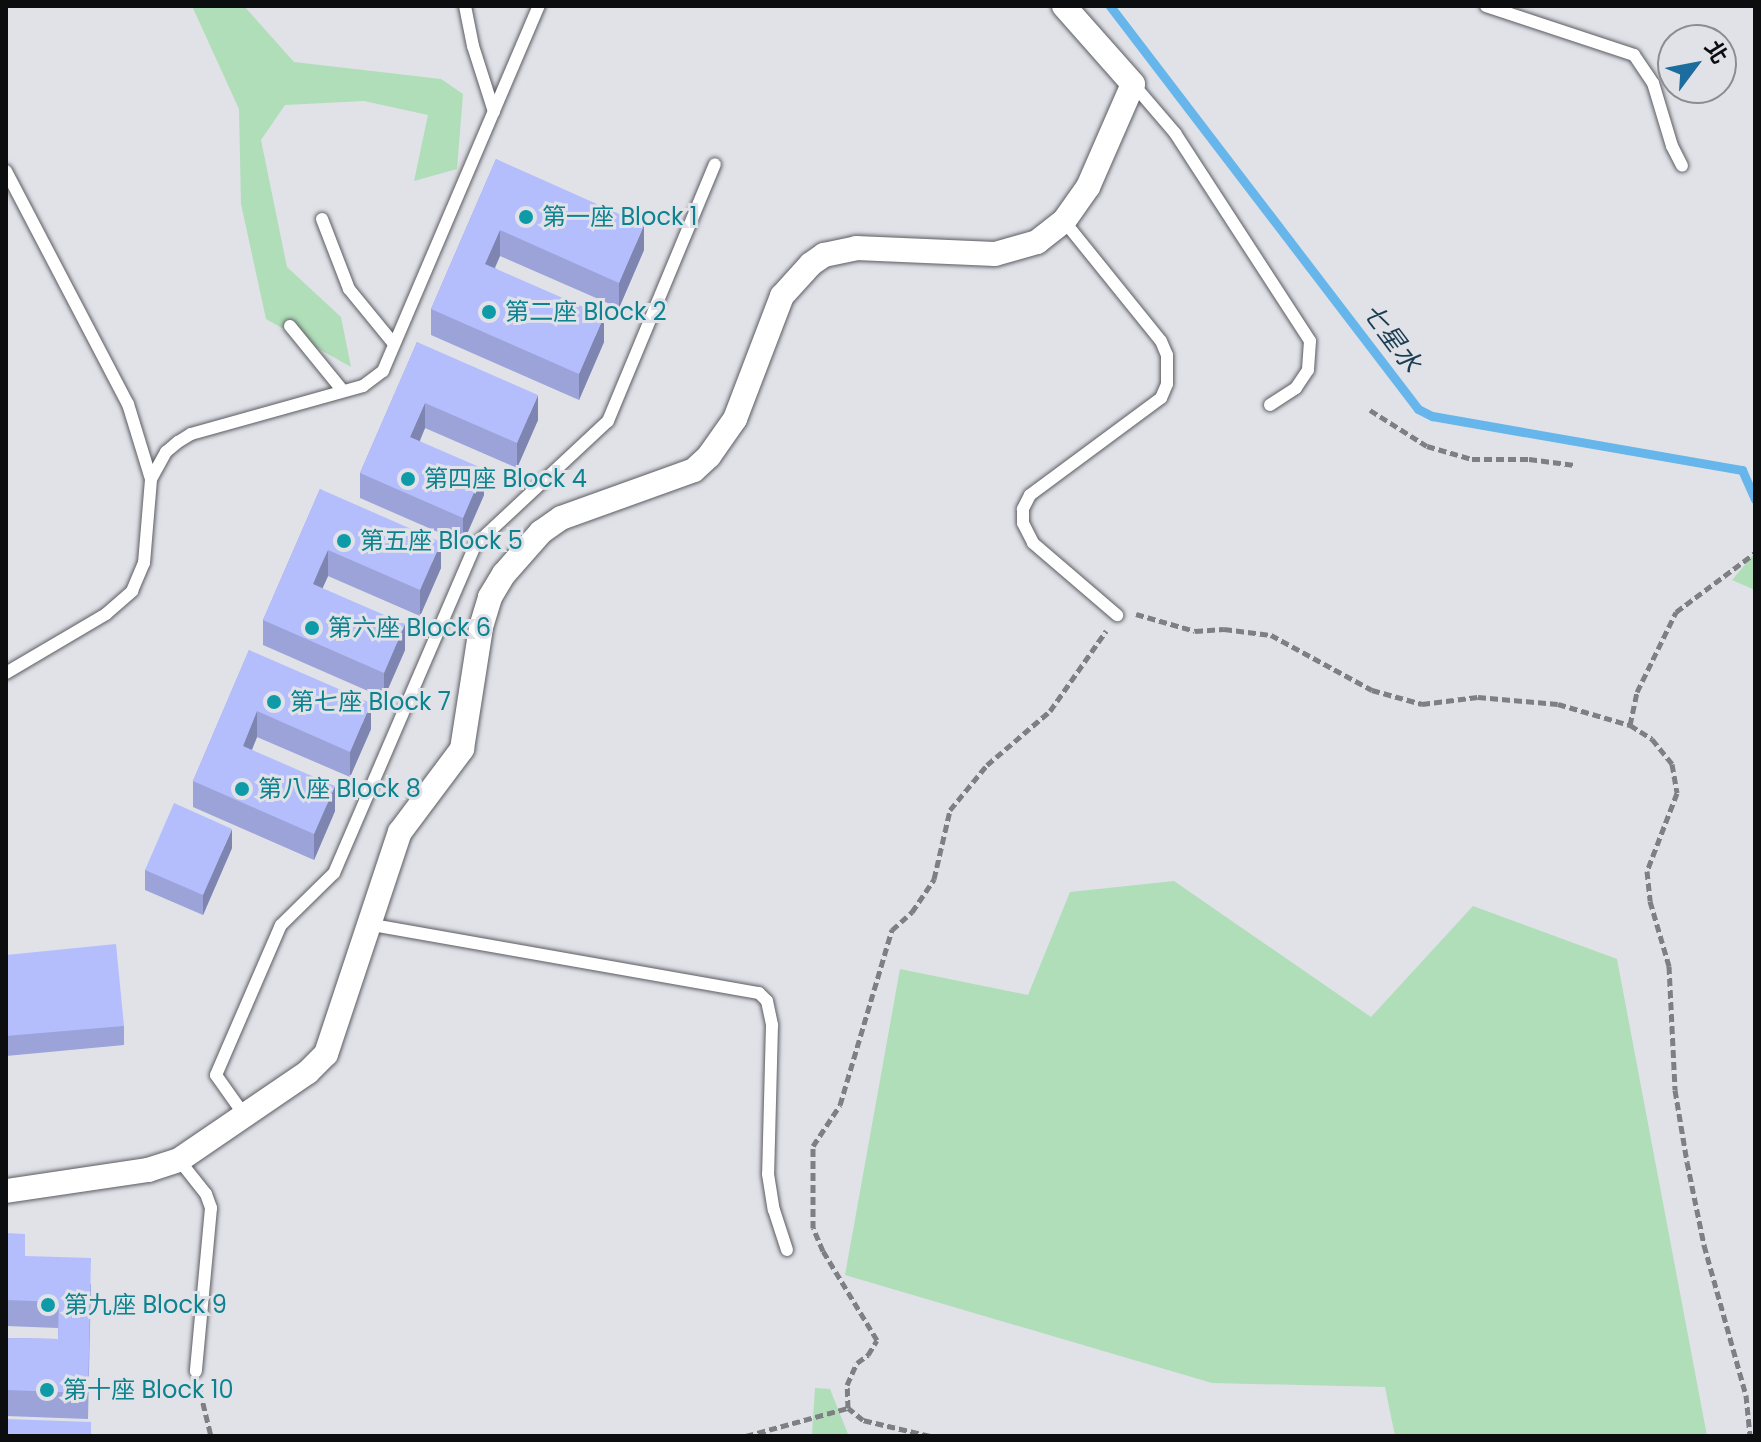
<!DOCTYPE html>
<meta charset="utf-8">
<style>
body{margin:0}
#map{position:relative;width:1761px;height:1442px;overflow:hidden;background:#e0e2e8;font-family:Poppins,"Noto Sans TC",sans-serif}
div>[style]{position:absolute}
.green>*{inset:0;background:#afdeb9}
.stream>*{height:9px;margin:-4.5px;padding:0 4.5px;transform-origin:4.5px;border-radius:4.5px;background:#66b6eb}
.path>*{height:5px;margin-top:-2.5px;transform-origin:0;background:repeating-linear-gradient(90deg,#7d7f83 0 8px,transparent 0 12px)}
.roads{filter:drop-shadow(0 0 2px #5b5c61) drop-shadow(0 0 2px #5b5c61)}
.service>*{height:12px;margin:-6px;padding:0 6px;transform-origin:6px;border-radius:6px;background:#fff}
.minor>*{height:24px;margin:-12px;padding:0 12px;transform-origin:12px;border-radius:12px;background:#fff}
.wall>*{inset:0;background:#9ba3d9}
.shaded-wall>*{inset:0;background:#7e85b0}
.building>*{inset:0;background:#b4befc}
.dots>*{width:22px;height:22px;translate:-50% -50%;box-sizing:border-box;border:4px solid #e0e2e8;border-radius:50%}
span{translate:-50% -50%;white-space:nowrap;text-align:center;line-height:1.15;-webkit-text-stroke:6px #e0e2e8;paint-order:stroke}
.culture-label{font-size:24px;color:#0d838f}
.left{translate:0 -50%;text-align:left}
.water-label{font-size:26px;color:#1b3d53;font-style:italic}
.frame{position:absolute;inset:0;border:8px solid #0c0d0f;pointer-events:none}
.north{position:absolute;left:1657px;top:24px;width:80px;height:80px;box-sizing:border-box;background:#e0e2e8;border:2px solid #8b8d91;border-radius:50%;rotate:58deg;font-size:22px;font-weight:700;line-height:32px;text-align:center;color:#0c0d0f}
.north::after{content:'';display:block;margin:auto;width:28px;height:36px;background:#1c6d9e;clip-path:polygon(50% 0,100% 100%,50% 72%,0 100%)}
</style>
<div id="map">
<div class="green">
<i style="clip-path:polygon(192px 6px,244px 6px,294px 62px,441px 79px,463px 94px,457px 169px,414px 181px,428px 115px,364px 101px,285px 105px,261px 140px,287px 267px,341px 317px,351px 367px,266px 319px,241px 204px,239px 109px)"></i>
<i style="clip-path:polygon(1754px 554px,1755px 554px,1755px 590px,1732px 580px)"></i>
<i style="clip-path:polygon(1174px 881px,1371px 1017px,1473px 906px,1617px 959px,1707px 1436px,1395px 1436px,1385px 1387px,1212px 1383px,845px 1275px,900px 969px,1028px 995px,1070px 892px)"></i>
<i style="clip-path:polygon(815px 1388px,830px 1389px,848px 1434px,854px 1436px,812px 1434px)"></i>
</div>
<div class="stream">
<i style="left:1110px;top:6px;width:507px;rotate:52.61deg"></i>
<i style="left:1418px;top:409px;width:16px;rotate:27deg"></i>
<i style="left:1432px;top:416px;width:315px;rotate:9.9deg"></i>
<i style="left:1742px;top:470px;width:32px;rotate:66deg"></i>
</div>
<div class="path">
<i style="left:1370px;top:410px;width:67px;rotate:32.3deg"></i>
<i style="left:1427px;top:446px;width:47px;rotate:16.1deg"></i>
<i style="left:1472px;top:459px;width:57px"></i>
<i style="left:1529px;top:459px;width:46px;rotate:7.4deg"></i>
<i style="left:1136px;top:614px;width:61px;rotate:16.1deg"></i>
<i style="left:1195px;top:631px;width:29px;rotate:-4deg"></i>
<i style="left:1224px;top:629px;width:47px;rotate:7.3deg"></i>
<i style="left:1271px;top:635px;width:115px;rotate:28.6deg"></i>
<i style="left:1372px;top:690px;width:52px;rotate:15.6deg"></i>
<i style="left:1422px;top:704px;width:56px;rotate:-7.1deg"></i>
<i style="left:1478px;top:697px;width:80px;rotate:5deg"></i>
<i style="left:1558px;top:704px;width:75px;rotate:16.3deg"></i>
<i style="left:1630px;top:725px;width:26px;rotate:32deg"></i>
<i style="left:1652px;top:739px;width:32px;rotate:51deg"></i>
<i style="left:1672px;top:764px;width:29px;rotate:80deg"></i>
<i style="left:1677px;top:793px;width:84px;rotate:111deg"></i>
<i style="left:1647px;top:871px;width:30px;rotate:84deg"></i>
<i style="left:1650px;top:901px;width:68px;rotate:73.7deg"></i>
<i style="left:1669px;top:966px;width:124px;rotate:87.2deg"></i>
<i style="left:1675px;top:1090px;width:73px;rotate:80.5deg"></i>
<i style="left:1687px;top:1162px;width:85px;rotate:78.4deg"></i>
<i style="left:1704px;top:1245px;width:156px;rotate:74.4deg"></i>
<i style="left:1746px;top:1395px;width:41px;rotate:84.4deg"></i>
<i style="left:1630px;top:725px;width:34px;rotate:-78deg"></i>
<i style="left:1637px;top:692px;width:89px;rotate:-64deg"></i>
<i style="left:1676px;top:612px;width:99px;rotate:-36.8deg"></i>
<i style="left:200px;top:1391px;width:46px;rotate:76.3deg"></i>
<i style="left:746px;top:1436px;width:106px;rotate:-15.4deg"></i>
<i style="left:930px;top:1436px;width:69px;rotate:-166.6deg"></i>
<i style="left:863px;top:1420px;width:19px;rotate:-141deg"></i>
<i style="left:848px;top:1408px;width:23px;rotate:-92deg"></i>
<i style="left:847px;top:1385px;width:24px;rotate:-66deg"></i>
<i style="left:857px;top:1363px;width:14px;rotate:-36deg"></i>
<i style="left:868px;top:1355px;width:17px;rotate:-59deg"></i>
<i style="left:877px;top:1340px;width:104px;rotate:-121.2deg"></i>
<i style="left:823px;top:1251px;width:25px;rotate:-113deg"></i>
<i style="left:813px;top:1228px;width:82px;rotate:-90deg"></i>
<i style="left:813px;top:1146px;width:49px;rotate:-56.6deg"></i>
<i style="left:840px;top:1105px;width:183px;rotate:-73.5deg"></i>
<i style="left:892px;top:930px;width:27px;rotate:-42deg"></i>
<i style="left:912px;top:912px;width:40px;rotate:-56deg"></i>
<i style="left:934px;top:879px;width:71px;rotate:-76.9deg"></i>
<i style="left:950px;top:810px;width:58px;rotate:-50.6deg"></i>
<i style="left:987px;top:765px;width:83px;rotate:-40.6deg"></i>
<i style="left:1050px;top:711px;width:98px;rotate:-55deg"></i>
</div>
<div class="roads">
<div class="service">
<i style="left:465px;top:6px;width:41px;rotate:78.7deg"></i>
<i style="left:473px;top:46px;width:69px;rotate:72.3deg"></i>
<i style="left:1486px;top:6px;width:156px;rotate:18.3deg"></i>
<i style="left:1634px;top:55px;width:34px;rotate:56deg"></i>
<i style="left:1653px;top:83px;width:66px;rotate:73.2deg"></i>
<i style="left:1672px;top:146px;width:22px;rotate:63deg"></i>
<i style="left:1133px;top:84px;width:65px;rotate:49.4deg"></i>
<i style="left:1175px;top:133px;width:248px;rotate:57deg"></i>
<i style="left:1310px;top:341px;width:29px;rotate:94deg"></i>
<i style="left:1308px;top:370px;width:22px;rotate:124deg"></i>
<i style="left:1296px;top:388px;width:31px;rotate:147deg"></i>
<i style="left:6px;top:171px;width:263px;rotate:62.4deg"></i>
<i style="left:128px;top:404px;width:78px;rotate:73deg"></i>
<i style="left:322px;top:219px;width:75px;rotate:68.9deg"></i>
<i style="left:349px;top:289px;width:71px;rotate:50.7deg"></i>
<i style="left:1064px;top:221px;width:154px;rotate:51.1deg"></i>
<i style="left:1161px;top:341px;width:15px;rotate:67deg"></i>
<i style="left:1167px;top:355px;width:29px;rotate:90deg"></i>
<i style="left:1167px;top:384px;width:15px;rotate:113deg"></i>
<i style="left:1161px;top:398px;width:163px;rotate:143.5deg"></i>
<i style="left:1030px;top:495px;width:16px;rotate:117deg"></i>
<i style="left:1023px;top:509px;width:14px;rotate:90deg"></i>
<i style="left:1023px;top:523px;width:22px;rotate:63deg"></i>
<i style="left:1033px;top:543px;width:111px;rotate:40.6deg"></i>
<i style="left:290px;top:326px;width:84px;rotate:50.8deg"></i>
<i style="left:6px;top:673px;width:116px;rotate:-30.5deg"></i>
<i style="left:106px;top:614px;width:35px;rotate:-41deg"></i>
<i style="left:132px;top:591px;width:30px;rotate:-67deg"></i>
<i style="left:144px;top:563px;width:84px;rotate:-85.2deg"></i>
<i style="left:151px;top:479px;width:31px;rotate:-61deg"></i>
<i style="left:166px;top:452px;width:16px;rotate:-40deg"></i>
<i style="left:178px;top:442px;width:15px;rotate:-32deg"></i>
<i style="left:191px;top:434px;width:179px;rotate:-15.6deg"></i>
<i style="left:363px;top:386px;width:25px;rotate:-37deg"></i>
<i style="left:383px;top:371px;width:397px;rotate:-66.9deg"></i>
<i style="left:367px;top:924px;width:398px;rotate:10deg"></i>
<i style="left:759px;top:993px;width:11px;rotate:45deg"></i>
<i style="left:767px;top:1001px;width:25px;rotate:78deg"></i>
<i style="left:772px;top:1025px;width:149px;rotate:91.5deg"></i>
<i style="left:768px;top:1174px;width:36px;rotate:81deg"></i>
<i style="left:774px;top:1210px;width:42px;rotate:72deg"></i>
<i style="left:245px;top:1116px;width:50px;rotate:-125.3deg"></i>
<i style="left:216px;top:1075px;width:163px;rotate:-66.6deg"></i>
<i style="left:281px;top:925px;width:74px;rotate:-44.5deg"></i>
<i style="left:334px;top:873px;width:358px;rotate:-66.7deg"></i>
<i style="left:476px;top:544px;width:180px;rotate:-43deg"></i>
<i style="left:608px;top:421px;width:278px;rotate:-67.4deg"></i>
<i style="left:179px;top:1160px;width:43px;rotate:51.5deg"></i>
<i style="left:206px;top:1194px;width:15px;rotate:70deg"></i>
<i style="left:211px;top:1208px;width:164px;rotate:95.3deg"></i>
</div>
<div class="minor">
<i style="left:6px;top:1191px;width:144px;rotate:-8.4deg"></i>
<i style="left:148px;top:1170px;width:33px;rotate:-18deg"></i>
<i style="left:179px;top:1160px;width:156px;rotate:-34.3deg"></i>
<i style="left:308px;top:1072px;width:25px;rotate:-45deg"></i>
<i style="left:326px;top:1054px;width:234px;rotate:-71.6deg"></i>
<i style="left:400px;top:832px;width:104px;rotate:-53.2deg"></i>
<i style="left:462px;top:749px;width:123px;rotate:-81.1deg"></i>
<i style="left:481px;top:627px;width:31px;rotate:-73deg"></i>
<i style="left:490px;top:597px;width:27px;rotate:-59deg"></i>
<i style="left:504px;top:574px;width:56px;rotate:-48.6deg"></i>
<i style="left:541px;top:532px;width:24px;rotate:-35deg"></i>
<i style="left:561px;top:518px;width:141px;rotate:-19.8deg"></i>
<i style="left:694px;top:470px;width:21px;rotate:-43deg"></i>
<i style="left:709px;top:456px;width:45px;rotate:-54.9deg"></i>
<i style="left:735px;top:419px;width:132px;rotate:-69.1deg"></i>
<i style="left:782px;top:296px;width:43px;rotate:-47.8deg"></i>
<i style="left:811px;top:264px;width:16px;rotate:-35deg"></i>
<i style="left:824px;top:255px;width:33px;rotate:-12deg"></i>
<i style="left:856px;top:248px;width:139px;rotate:2.5deg"></i>
<i style="left:995px;top:254px;width:44px;rotate:-15.9deg"></i>
<i style="left:1037px;top:242px;width:34px;rotate:-38deg"></i>
<i style="left:1064px;top:221px;width:42px;rotate:-54.8deg"></i>
<i style="left:1088px;top:187px;width:112px;rotate:-66.4deg"></i>
<i style="left:1133px;top:84px;width:104px;rotate:-131.5deg"></i>
</div>
</div>
<div class="wall">
<i style="clip-path:polygon(496px 159px,644px 250px,619px 308px,500px 256px,495px 268px,604px 342px,579px 400px,431px 335px,431px 309px)"></i>
<i style="clip-path:polygon(417px 342px,538px 420px,517px 468px,425px 428px,420px 441px,484px 495px,463px 543px,360px 498px,360px 473px)"></i>
<i style="clip-path:polygon(320px 489px,441px 568px,420px 616px,328px 576px,322px 588px,405px 650px,384px 698px,263px 645px,263px 620px)"></i>
<i style="clip-path:polygon(249px 650px,371px 729px,350px 777px,257px 737px,252px 750px,335px 811px,314px 860px,193px 807px,193px 781px)"></i>
<i style="clip-path:polygon(232px 848px,203px 915px,145px 890px,145px 870px)"></i>
<i style="clip-path:polygon(6px 955px,124px 1026px,124px 1045px,6px 1056px)"></i>
<i style="clip-path:polygon(6px 1233px,25px 1256px,91px 1284px,88px 1419px,6px 1416px,6px 1338px,58px 1339px,58px 1328px,6px 1326px)"></i>
</div>
<div class="shaded-wall">
<i style="clip-path:polygon(644px 225px,644px 250px,619px 308px,619px 283px)"></i>
<i style="clip-path:polygon(500px 230px,500px 256px,485px 289px,485px 264px)"></i>
<i style="clip-path:polygon(604px 316px,604px 342px,579px 400px,579px 374px)"></i>
<i style="clip-path:polygon(538px 395px,538px 420px,517px 468px,517px 443px)"></i>
<i style="clip-path:polygon(425px 403px,425px 428px,410px 463px,410px 437px)"></i>
<i style="clip-path:polygon(484px 469px,484px 495px,463px 543px,463px 518px)"></i>
<i style="clip-path:polygon(441px 542px,441px 568px,420px 616px,420px 590px)"></i>
<i style="clip-path:polygon(328px 550px,328px 576px,313px 610px,313px 584px)"></i>
<i style="clip-path:polygon(405px 624px,405px 650px,384px 698px,384px 673px)"></i>
<i style="clip-path:polygon(371px 703px,371px 729px,350px 777px,350px 752px)"></i>
<i style="clip-path:polygon(257px 711px,257px 737px,243px 771px,243px 746px)"></i>
<i style="clip-path:polygon(335px 786px,335px 811px,314px 860px,314px 834px)"></i>
<i style="clip-path:polygon(232px 829px,232px 848px,203px 915px,203px 895px)"></i>
</div>
<div class="building">
<i style="clip-path:polygon(496px 159px,644px 225px,619px 283px,500px 230px,485px 264px,604px 316px,579px 374px,431px 309px)"></i>
<i style="clip-path:polygon(417px 342px,538px 395px,517px 443px,425px 403px,410px 437px,484px 469px,463px 518px,360px 473px)"></i>
<i style="clip-path:polygon(320px 489px,441px 542px,420px 590px,328px 550px,320px 567px,313px 584px,405px 624px,384px 673px,263px 620px)"></i>
<i style="clip-path:polygon(249px 650px,371px 703px,350px 752px,257px 711px,243px 746px,335px 786px,314px 834px,193px 781px)"></i>
<i style="clip-path:polygon(174px 803px,232px 829px,203px 895px,145px 870px)"></i>
<i style="clip-path:polygon(116px 944px,124px 1026px,6px 1036px,6px 955px)"></i>
<i style="clip-path:polygon(6px 1233px,25px 1234px,25px 1256px,91px 1258px,88px 1393px,6px 1390px,6px 1338px,58px 1339px,59px 1302px,6px 1300px)"></i>
<i style="clip-path:polygon(6px 1419px,91px 1422px,91px 1436px,6px 1436px)"></i>
</div>
<div class="dots">
<i style="left:526px;top:217px;background:#0f9aa8"></i>
<i style="left:489px;top:312px;background:#0f9aa8"></i>
<i style="left:408px;top:479px;background:#0f9aa8"></i>
<i style="left:344px;top:541px;background:#0f9aa8"></i>
<i style="left:312px;top:628px;background:#0f9aa8"></i>
<i style="left:274px;top:702px;background:#0f9aa8"></i>
<i style="left:242px;top:789px;background:#0f9aa8"></i>
<i style="left:48px;top:1305px;background:#0f9aa8"></i>
<i style="left:47px;top:1390px;background:#0f9aa8"></i>
</div>
<div class="culture-label">
<span class="left" style="left:542px;top:217px">第一座 Block 1</span>
<span class="left" style="left:505px;top:312px">第二座 Block 2</span>
<span class="left" style="left:424px;top:479px">第四座 Block 4</span>
<span class="left" style="left:360px;top:541px">第五座 Block 5</span>
<span class="left" style="left:328px;top:628px">第六座 Block 6</span>
<span class="left" style="left:290px;top:702px">第七座 Block 7</span>
<span class="left" style="left:258px;top:789px">第八座 Block 8</span>
<span class="left" style="left:64px;top:1305px">第九座 Block 9</span>
<span class="left" style="left:63px;top:1390px">第十座 Block 10</span>
</div>
<div class="water-label">
<span style="left:1391px;top:338px;rotate:53deg">七星水</span>
</div>
<div class="frame"></div>
<div class="north">北</div>
</div>
